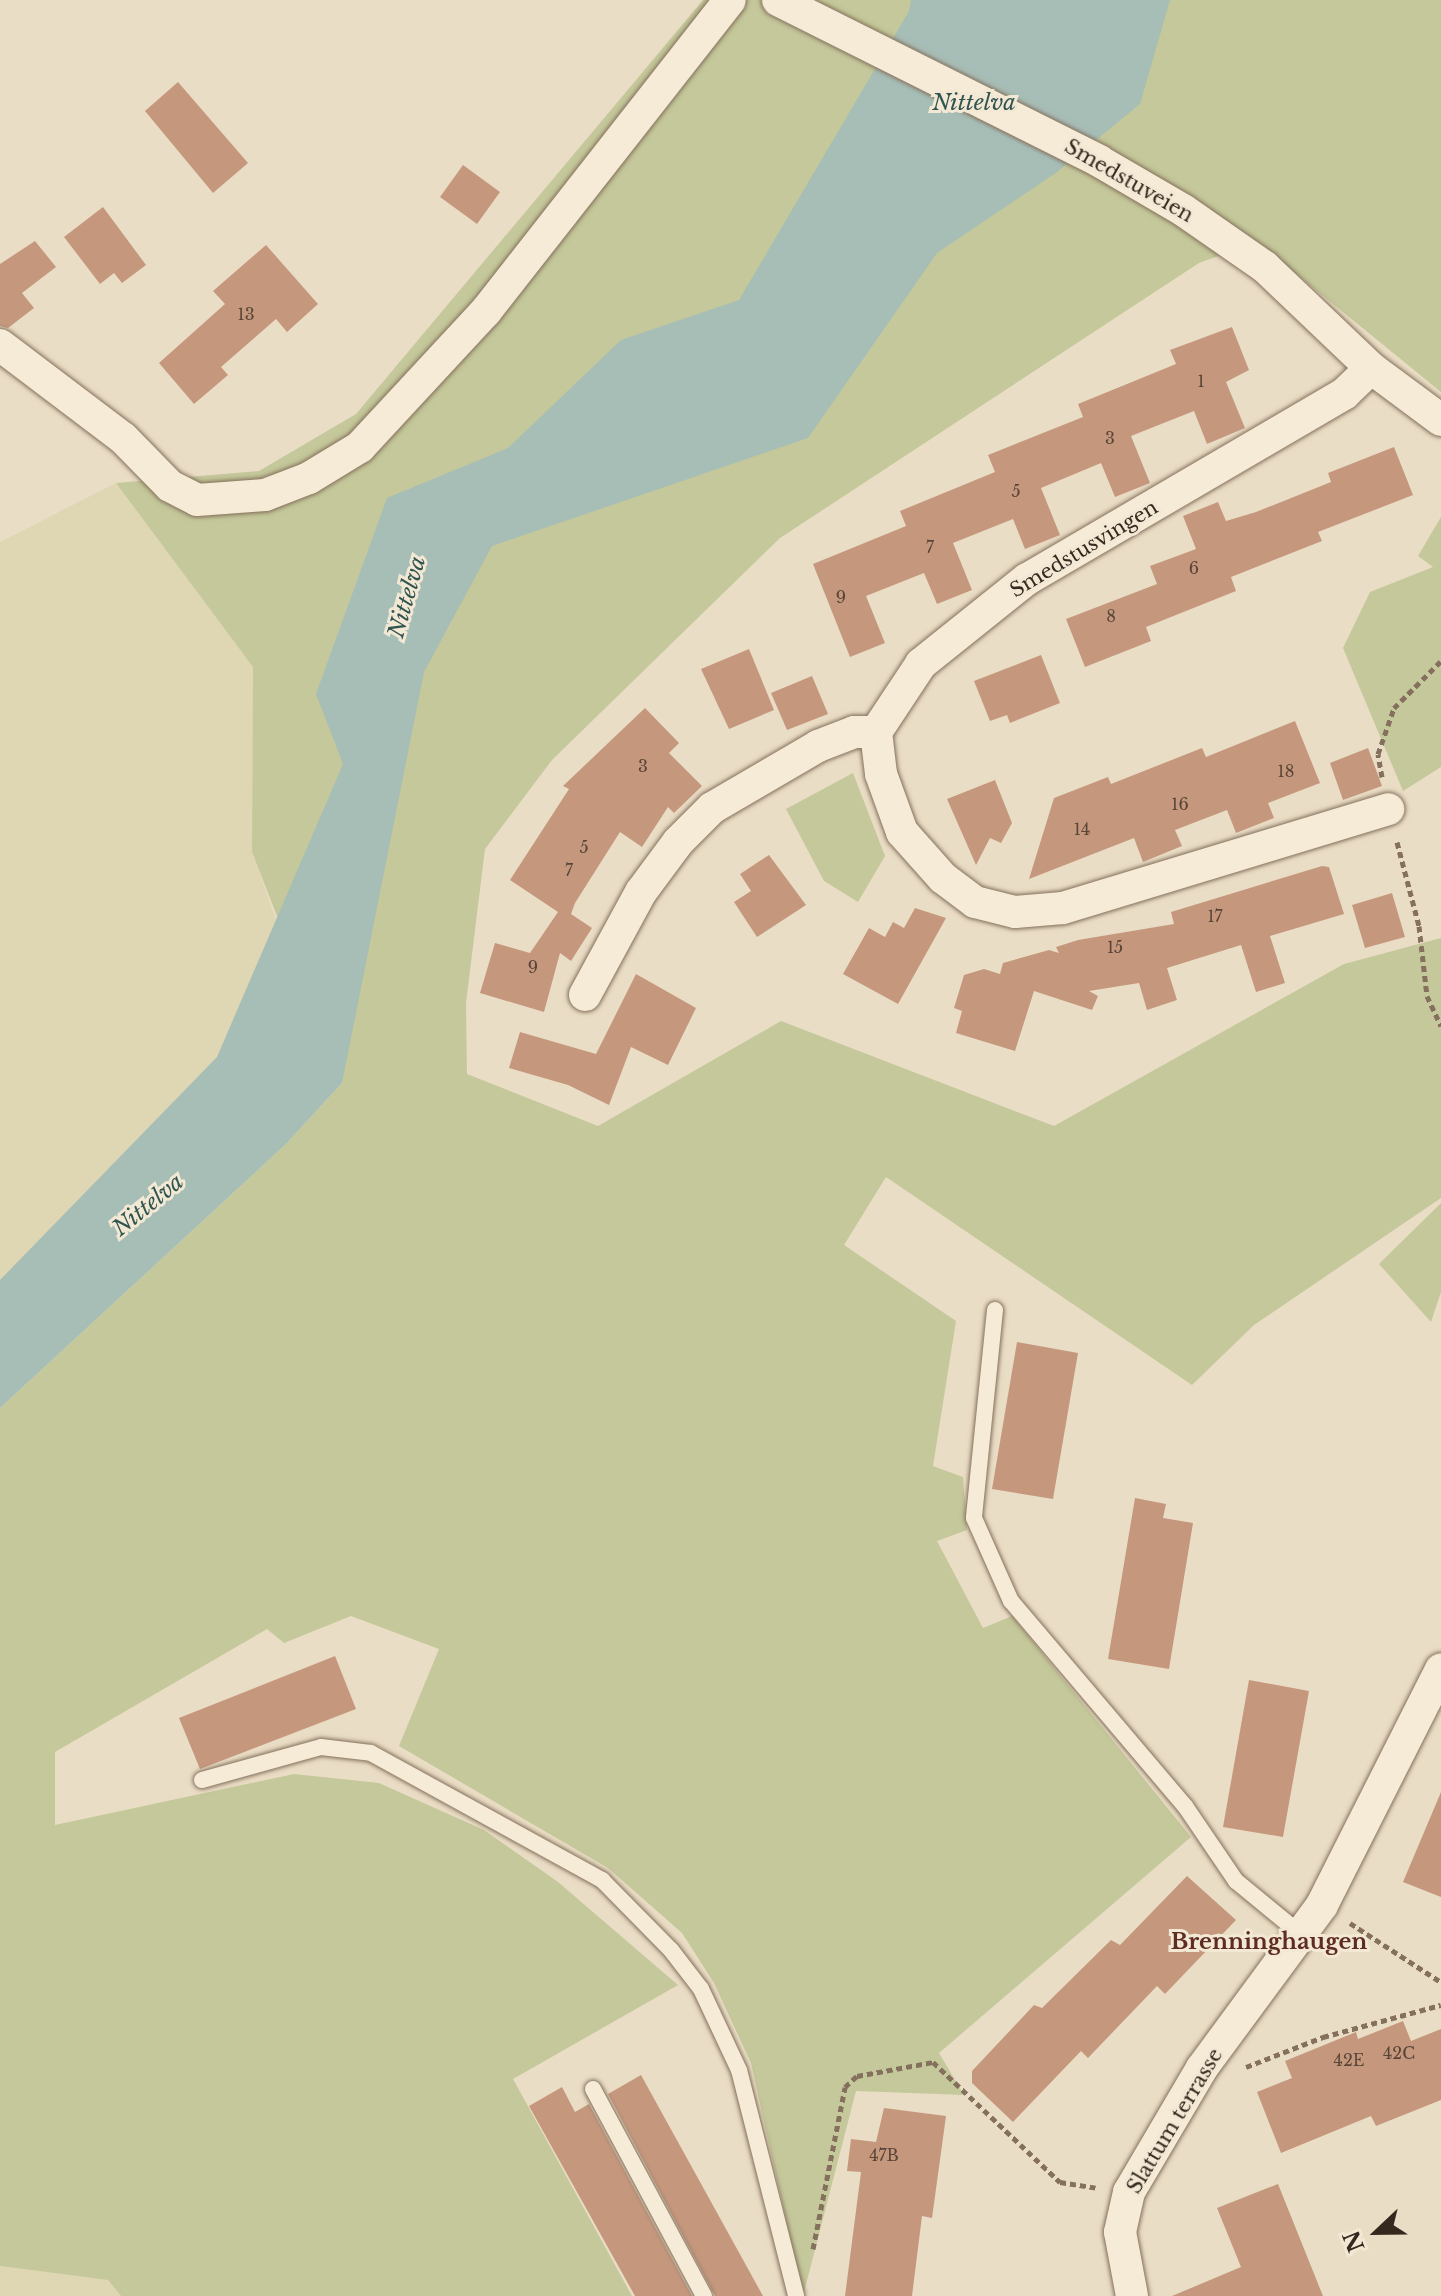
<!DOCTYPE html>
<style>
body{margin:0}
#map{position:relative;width:1441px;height:2296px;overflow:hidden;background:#eaddc5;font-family:"Libre Baskerville",serif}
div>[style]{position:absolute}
.farmland>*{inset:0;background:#dfd6b3}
.green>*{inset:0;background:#c4c89a}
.water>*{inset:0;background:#a6beb6}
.building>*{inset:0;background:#c5987e}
.path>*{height:5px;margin-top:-2.5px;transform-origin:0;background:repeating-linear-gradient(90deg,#84705c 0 6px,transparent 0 10px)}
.roads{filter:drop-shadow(0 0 2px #84705c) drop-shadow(0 0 2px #84705c)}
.lane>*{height:16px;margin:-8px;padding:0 8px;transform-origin:8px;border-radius:8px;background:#f6ebd7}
.street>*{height:32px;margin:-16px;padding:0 16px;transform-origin:16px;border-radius:16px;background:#f6ebd7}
span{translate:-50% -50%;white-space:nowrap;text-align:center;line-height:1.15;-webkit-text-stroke:6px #f2e8d4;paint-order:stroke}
.number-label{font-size:16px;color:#594537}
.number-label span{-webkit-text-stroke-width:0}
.street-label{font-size:20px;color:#35291f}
.water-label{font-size:22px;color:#305450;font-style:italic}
.neighbourhood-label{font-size:22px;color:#5e2c22;font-weight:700}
.north{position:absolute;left:1337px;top:2192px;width:80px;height:80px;-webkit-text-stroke:6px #f2e8d4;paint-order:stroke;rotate:248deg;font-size:22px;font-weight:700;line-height:32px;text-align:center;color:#35291f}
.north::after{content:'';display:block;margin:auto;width:28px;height:36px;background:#35291f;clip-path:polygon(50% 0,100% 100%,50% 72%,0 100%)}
</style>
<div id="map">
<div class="farmland">
<i style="clip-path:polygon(116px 483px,253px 667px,252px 852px,296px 976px,0 1326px,0 542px)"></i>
<i style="clip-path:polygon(0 2266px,108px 2280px,121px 2296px,0 2296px)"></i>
</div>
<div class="green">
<i style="clip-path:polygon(703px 0,1441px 0,1441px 392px,1257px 242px,1199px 263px,780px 538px,552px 760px,485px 849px,466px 1003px,467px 1074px,598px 1126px,781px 1021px,1054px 1126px,1344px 964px,1441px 938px,1441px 1198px,1254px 1325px,1192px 1385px,886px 1177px,844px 1245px,956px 1321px,933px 1466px,963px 1477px,967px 1530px,937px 1541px,983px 1628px,1012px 1616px,1191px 1837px,939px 2053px,964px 2095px,856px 2091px,803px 2296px,751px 2063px,714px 1983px,682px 1933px,608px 1868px,399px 1746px,439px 1649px,351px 1616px,284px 1643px,267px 1629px,55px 1752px,55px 1825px,294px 1774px,379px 1783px,484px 1830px,558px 1882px,678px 1985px,513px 2079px,632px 2296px,121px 2296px,108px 2280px,0 2266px,0 1408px,285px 1145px,342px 1083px,252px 852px,253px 667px,116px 483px,259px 471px,356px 414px)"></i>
<i style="clip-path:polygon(1441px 517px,1441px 767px,1403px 791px,1343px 648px,1370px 592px,1433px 567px,1418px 556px)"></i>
<i style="clip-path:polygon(853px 773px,885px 856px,858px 902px,824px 881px,786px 809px)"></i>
<i style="clip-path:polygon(1441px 1203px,1441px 1292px,1431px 1322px,1379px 1264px)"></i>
</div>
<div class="water">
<i style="clip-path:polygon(911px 0,1170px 0,1140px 104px,1057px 172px,937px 253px,808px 438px,492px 546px,424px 672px,342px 1083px,285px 1145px,0 1408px,0 1280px,217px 1057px,343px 764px,316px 694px,387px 498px,508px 448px,621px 340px,739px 300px,909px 11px)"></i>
</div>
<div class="building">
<i style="clip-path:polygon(178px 82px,248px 163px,213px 193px,145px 111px)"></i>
<i style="clip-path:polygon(463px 165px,500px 192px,477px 224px,440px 197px)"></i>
<i style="clip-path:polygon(103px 207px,146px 265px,122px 283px,114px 273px,100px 284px,64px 237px)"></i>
<i style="clip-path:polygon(35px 241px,56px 267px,22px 293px,34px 308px,8px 328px,0 326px,0 264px)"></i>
<i style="clip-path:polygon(266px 245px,318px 304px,287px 332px,276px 319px,221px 367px,228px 375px,194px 404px,159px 363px,225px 304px,213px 291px)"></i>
<i style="clip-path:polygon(1232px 327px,1249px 370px,1226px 382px,1245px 428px,1207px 444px,1194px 411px,1131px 436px,1150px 483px,1115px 497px,1101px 463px,1041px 488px,1060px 535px,1025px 549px,1013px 519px,953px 543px,972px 590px,937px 604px,924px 573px,866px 596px,885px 643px,850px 657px,813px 564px,906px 526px,900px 511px,995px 472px,988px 455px,1083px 417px,1078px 404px,1176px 364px,1170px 350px)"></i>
<i style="clip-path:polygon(1394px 447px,1413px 495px,1318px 532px,1322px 541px,1231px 577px,1236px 591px,1146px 627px,1151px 641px,1085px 667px,1066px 619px,1157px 584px,1150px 566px,1196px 549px,1183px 516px,1218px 502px,1226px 521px,1256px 512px,1331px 482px,1328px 473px)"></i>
<i style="clip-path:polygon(749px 649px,774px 710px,729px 729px,701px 669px)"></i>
<i style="clip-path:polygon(1041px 655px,1060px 703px,1010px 723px,1007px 715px,990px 721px,974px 681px)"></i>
<i style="clip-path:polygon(812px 676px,828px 714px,787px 730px,771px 693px)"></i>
<i style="clip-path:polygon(645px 708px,679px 743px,669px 753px,702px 786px,674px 813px,668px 807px,642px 847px,620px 832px,575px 903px,571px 914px,592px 928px,571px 961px,560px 953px,544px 1012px,480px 993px,495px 943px,530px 953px,558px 912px,510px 880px,569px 789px,563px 786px)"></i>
<i style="clip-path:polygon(1295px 721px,1320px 783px,1268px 803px,1274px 818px,1236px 833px,1227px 810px,1175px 830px,1182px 846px,1143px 862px,1134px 838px,1029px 879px,1054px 798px,1108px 777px,1111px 784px,1202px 748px,1206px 757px)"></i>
<i style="clip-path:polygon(1368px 748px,1382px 786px,1343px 800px,1330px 763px)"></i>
<i style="clip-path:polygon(995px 780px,1012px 823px,1001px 843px,990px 838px,976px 865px,947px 799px)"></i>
<i style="clip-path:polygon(769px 855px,806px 905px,757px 937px,734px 902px,751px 891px,740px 874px)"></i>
<i style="clip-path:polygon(1322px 866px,1329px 867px,1344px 914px,1270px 936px,1285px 983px,1256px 992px,1241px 945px,1167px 968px,1177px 1000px,1147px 1010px,1139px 983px,1089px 991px,1098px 996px,1092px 1010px,1034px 991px,1015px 1051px,956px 1033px,962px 1011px,954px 1008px,964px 975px,984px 969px,1000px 974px,1003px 963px,1049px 950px,1059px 953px,1056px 947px,1078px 940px,1174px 924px,1171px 912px)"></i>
<i style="clip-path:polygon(1392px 893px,1405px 937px,1365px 948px,1352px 905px)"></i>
<i style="clip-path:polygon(915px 908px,946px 918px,898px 1004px,843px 974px,869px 928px,885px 937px,893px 922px,904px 928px)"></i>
<i style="clip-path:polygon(636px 974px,696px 1008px,668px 1065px,631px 1047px,609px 1105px,568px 1085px,509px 1068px,520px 1032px,596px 1054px)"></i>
<i style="clip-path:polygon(1017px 1342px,1078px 1353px,1053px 1499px,992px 1489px)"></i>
<i style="clip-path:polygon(1135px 1498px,1166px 1504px,1163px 1518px,1193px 1523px,1169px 1669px,1108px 1659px)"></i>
<i style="clip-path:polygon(335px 1656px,356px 1709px,200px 1769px,179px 1718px)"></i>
<i style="clip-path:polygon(1249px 1680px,1309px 1691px,1283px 1837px,1223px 1827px)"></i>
<i style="clip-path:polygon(1441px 1792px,1441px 1897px,1403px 1882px)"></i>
<i style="clip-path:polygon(1187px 1876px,1236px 1920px,1165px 1994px,1157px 1986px,1088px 2058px,1081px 2051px,1013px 2122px,972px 2083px,972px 2071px,1034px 2005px,1042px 2008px,1111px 1940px,1120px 1945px)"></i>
<i style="clip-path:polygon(1403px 2021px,1411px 2041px,1441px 2029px,1441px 2100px,1376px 2126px,1371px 2116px,1281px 2153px,1257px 2092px,1292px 2078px,1285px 2061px,1356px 2032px,1358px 2039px)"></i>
<i style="clip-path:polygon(641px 2075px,763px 2296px,715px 2296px,608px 2094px)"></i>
<i style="clip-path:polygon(562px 2087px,575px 2112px,589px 2104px,692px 2296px,635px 2296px,529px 2106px)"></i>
<i style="clip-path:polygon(884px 2108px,946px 2116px,932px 2218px,922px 2216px,912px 2296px,845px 2296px,861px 2172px,847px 2171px,851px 2139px,876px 2142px)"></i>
<i style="clip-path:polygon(1278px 2184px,1323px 2296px,1172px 2296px,1241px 2267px,1217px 2208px)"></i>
</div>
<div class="path">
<i style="left:1382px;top:777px;width:23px;rotate:-100deg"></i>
<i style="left:1378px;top:754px;width:49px;rotate:-70.8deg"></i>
<i style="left:1394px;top:708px;width:66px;rotate:-45deg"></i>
<i style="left:1397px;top:842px;width:87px;rotate:75.3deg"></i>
<i style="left:1419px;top:926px;width:70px;rotate:83.5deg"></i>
<i style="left:1427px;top:996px;width:33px;rotate:65deg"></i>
<i style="left:1350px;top:1923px;width:108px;rotate:33deg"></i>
<i style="left:1246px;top:2067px;width:83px;rotate:-21.3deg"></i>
<i style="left:1323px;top:2037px;width:122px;rotate:-15.2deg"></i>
<i style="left:813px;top:2249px;width:165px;rotate:-78.8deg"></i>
<i style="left:845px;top:2087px;width:16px;rotate:-43deg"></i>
<i style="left:857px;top:2076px;width:77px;rotate:-10.4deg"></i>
<i style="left:933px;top:2062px;width:175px;rotate:43.4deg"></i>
<i style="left:1060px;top:2182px;width:36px;rotate:9deg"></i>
</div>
<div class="roads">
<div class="lane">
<i style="left:995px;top:1310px;width:209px;rotate:95.8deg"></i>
<i style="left:974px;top:1518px;width:91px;rotate:66deg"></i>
<i style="left:1011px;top:1601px;width:269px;rotate:49.7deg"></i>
<i style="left:1185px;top:1806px;width:91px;rotate:55.8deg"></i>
<i style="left:1236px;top:1881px;width:87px;rotate:39.4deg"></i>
<i style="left:202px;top:1780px;width:123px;rotate:-15.5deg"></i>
<i style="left:321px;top:1747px;width:50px;rotate:6.8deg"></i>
<i style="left:371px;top:1753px;width:264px;rotate:28.8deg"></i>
<i style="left:602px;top:1880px;width:98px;rotate:45.4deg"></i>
<i style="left:671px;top:1950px;width:49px;rotate:52.4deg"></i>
<i style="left:701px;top:1989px;width:89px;rotate:64.9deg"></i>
<i style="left:739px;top:2070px;width:233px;rotate:75.8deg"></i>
<i style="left:593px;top:2089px;width:235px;rotate:61.8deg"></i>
</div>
<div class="street">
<i style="left:778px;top:0;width:359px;rotate:26.6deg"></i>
<i style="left:1099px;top:161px;width:97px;rotate:30.3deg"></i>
<i style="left:1183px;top:210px;width:100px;rotate:34.8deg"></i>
<i style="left:1265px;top:267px;width:146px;rotate:43.6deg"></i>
<i style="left:1371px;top:368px;width:87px;rotate:36.6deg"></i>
<i style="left:0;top:345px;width:154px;rotate:37.1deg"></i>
<i style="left:123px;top:438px;width:67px;rotate:45.6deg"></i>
<i style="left:170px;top:486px;width:30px;rotate:27deg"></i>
<i style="left:197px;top:500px;width:68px;rotate:-4.2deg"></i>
<i style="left:265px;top:495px;width:47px;rotate:-21.1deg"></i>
<i style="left:309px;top:478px;width:60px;rotate:-31.3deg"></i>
<i style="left:360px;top:447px;width:185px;rotate:-47.2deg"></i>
<i style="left:486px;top:311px;width:395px;rotate:-51.9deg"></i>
<i style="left:1371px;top:368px;width:37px;rotate:136deg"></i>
<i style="left:1344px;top:394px;width:367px;rotate:149.7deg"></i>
<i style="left:1027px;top:579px;width:136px;rotate:141.3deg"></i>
<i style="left:921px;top:664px;width:82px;rotate:123.5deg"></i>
<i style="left:876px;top:732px;width:42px;rotate:83.2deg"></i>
<i style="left:881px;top:774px;width:62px;rotate:70.1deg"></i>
<i style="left:902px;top:832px;width:62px;rotate:48.3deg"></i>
<i style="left:943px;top:878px;width:40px;rotate:37deg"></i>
<i style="left:975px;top:902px;width:41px;rotate:14deg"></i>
<i style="left:1015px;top:912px;width:48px;rotate:-4.8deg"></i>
<i style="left:1063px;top:908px;width:340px;rotate:-16.9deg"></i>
<i style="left:585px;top:995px;width:117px;rotate:-61.5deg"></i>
<i style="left:641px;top:892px;width:62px;rotate:-53.5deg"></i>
<i style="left:678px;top:842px;width:48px;rotate:-45deg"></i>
<i style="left:712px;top:808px;width:123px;rotate:-30.3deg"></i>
<i style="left:818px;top:746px;width:39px;rotate:-21deg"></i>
<i style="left:854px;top:732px;width:22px"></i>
<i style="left:1132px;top:2296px;width:65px;rotate:-100.6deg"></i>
<i style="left:1120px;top:2232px;width:41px;rotate:-77.3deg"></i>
<i style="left:1129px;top:2192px;width:144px;rotate:-59.5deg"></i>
<i style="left:1202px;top:2068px;width:202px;rotate:-53.6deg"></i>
<i style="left:1322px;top:1905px;width:264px;rotate:-63.2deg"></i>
</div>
</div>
<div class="number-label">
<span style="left:246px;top:314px">13</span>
<span style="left:1201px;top:381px">1</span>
<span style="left:1110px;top:438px">3</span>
<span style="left:1016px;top:491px">5</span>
<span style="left:930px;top:547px">7</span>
<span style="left:1194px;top:568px">6</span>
<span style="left:841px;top:597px">9</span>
<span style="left:1111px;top:616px">8</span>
<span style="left:643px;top:766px">3</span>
<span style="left:1286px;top:771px">18</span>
<span style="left:1180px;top:804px">16</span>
<span style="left:1082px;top:829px">14</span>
<span style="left:584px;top:847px">5</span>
<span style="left:569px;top:870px">7</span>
<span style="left:1215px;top:916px">17</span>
<span style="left:1115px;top:947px">15</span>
<span style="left:533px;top:967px">9</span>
<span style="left:1399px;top:2053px">42C</span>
<span style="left:1349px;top:2060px">42E</span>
<span style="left:884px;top:2155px">47B</span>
</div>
<div class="street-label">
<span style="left:1129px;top:181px;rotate:30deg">Smedstuveien</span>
<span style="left:1084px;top:549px;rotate:-31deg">Smedstusvingen</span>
<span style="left:1175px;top:2121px;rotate:-59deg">Slattum terrasse</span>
</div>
<div class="water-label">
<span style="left:974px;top:103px">Nittelva</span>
<span style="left:407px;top:597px;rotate:-74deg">Nittelva</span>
<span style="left:148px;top:1205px;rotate:-39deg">Nittelva</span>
</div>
<div class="neighbourhood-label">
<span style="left:1269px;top:1942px">Brenninghaugen</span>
</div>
<div class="north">N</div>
</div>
